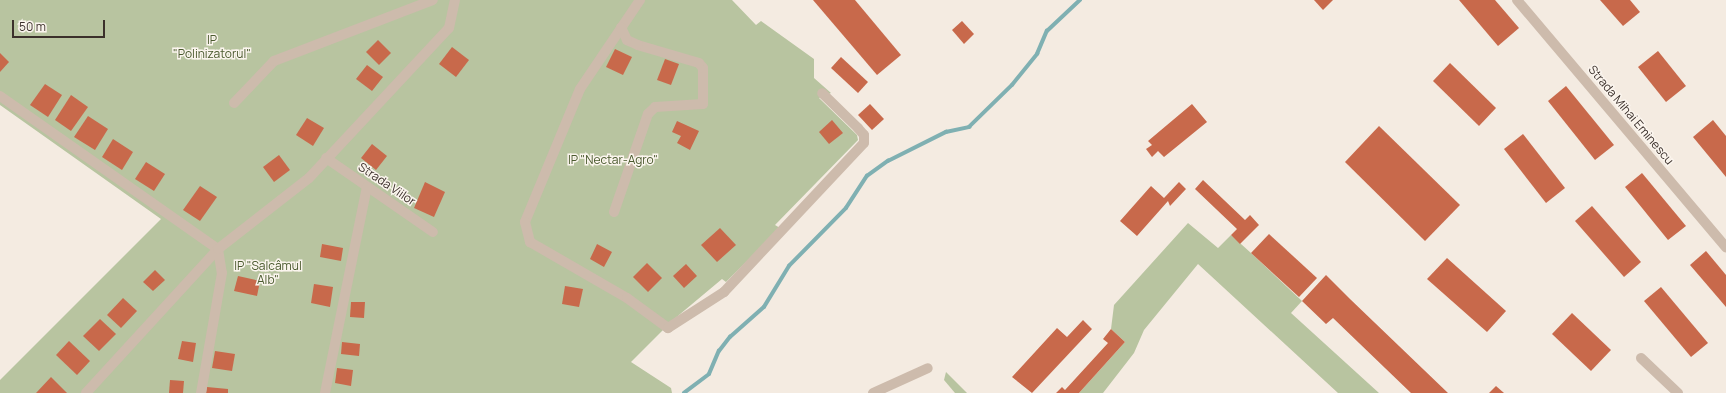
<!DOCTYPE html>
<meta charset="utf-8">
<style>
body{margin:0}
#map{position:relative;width:1726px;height:393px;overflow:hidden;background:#f4ebe1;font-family:Manrope,sans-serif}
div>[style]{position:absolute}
.green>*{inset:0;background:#b8c4a0}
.stream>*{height:3.5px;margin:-1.75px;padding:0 1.75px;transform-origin:1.75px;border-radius:1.75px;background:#7fb0b2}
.building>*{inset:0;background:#c8694b}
.street>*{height:10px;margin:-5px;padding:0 5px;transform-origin:5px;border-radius:5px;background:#cdbbac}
span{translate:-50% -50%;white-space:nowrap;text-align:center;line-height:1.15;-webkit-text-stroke:3px #fbf5ee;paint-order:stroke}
.park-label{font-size:12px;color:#4a5a2e}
.street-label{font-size:12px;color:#3b302b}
.scale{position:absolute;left:12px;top:20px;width:93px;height:18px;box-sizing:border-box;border:2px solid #3b302b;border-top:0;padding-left:5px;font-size:12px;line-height:14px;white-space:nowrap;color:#3b302b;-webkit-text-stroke:3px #fbf5ee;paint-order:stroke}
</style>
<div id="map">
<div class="green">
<i style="clip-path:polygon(0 0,732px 0,756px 25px,761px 21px,814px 59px,814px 78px,831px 93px,819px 98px,857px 135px,858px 140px,775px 225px,780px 228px,726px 282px,722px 279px,673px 320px,631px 362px,671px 388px,672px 393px,0 393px,0 380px,161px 219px,0 105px)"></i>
<i style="clip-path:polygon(1188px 223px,1218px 248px,1231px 235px,1251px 253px,1302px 301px,1291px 313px,1379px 393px,1338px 393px,1198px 264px,1144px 330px,1134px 353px,1103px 393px,1079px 393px,1125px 342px,1111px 329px,1114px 305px)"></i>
<i style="clip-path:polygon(946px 372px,967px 393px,955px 393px,944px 380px)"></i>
</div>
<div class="stream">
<i style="left:684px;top:393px;width:31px;rotate:-37deg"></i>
<i style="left:709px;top:374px;width:25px;rotate:-67deg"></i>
<i style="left:719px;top:351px;width:18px;rotate:-52deg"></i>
<i style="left:730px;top:337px;width:45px;rotate:-41.4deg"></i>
<i style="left:764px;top:307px;width:48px;rotate:-58.6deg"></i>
<i style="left:789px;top:266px;width:81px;rotate:-45.5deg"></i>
<i style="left:846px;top:208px;width:38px;rotate:-57deg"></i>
<i style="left:867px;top:176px;width:26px;rotate:-36deg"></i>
<i style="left:888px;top:161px;width:65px;rotate:-26.6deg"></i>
<i style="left:946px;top:132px;width:24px;rotate:-12deg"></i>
<i style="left:969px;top:127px;width:60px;rotate:-44.3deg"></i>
<i style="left:1012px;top:85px;width:40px;rotate:-51deg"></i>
<i style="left:1037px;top:54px;width:25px;rotate:-67deg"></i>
<i style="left:1047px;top:31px;width:45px;rotate:-43.2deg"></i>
</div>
<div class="building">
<i style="clip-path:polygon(813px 0,855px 0,901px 55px,877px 75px)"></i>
<i style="clip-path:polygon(1314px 0,1333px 0,1323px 10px)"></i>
<i style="clip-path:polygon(1459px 0,1495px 0,1519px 28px,1498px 46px)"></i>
<i style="clip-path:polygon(1600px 0,1630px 0,1640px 12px,1623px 26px)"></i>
<i style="clip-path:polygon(962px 21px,974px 34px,964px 44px,952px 30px)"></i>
<i style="clip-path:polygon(378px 40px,391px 53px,379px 65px,366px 52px)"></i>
<i style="clip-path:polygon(452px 47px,469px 60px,456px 77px,439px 64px)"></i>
<i style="clip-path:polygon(615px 49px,632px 57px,623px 75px,606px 67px)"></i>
<i style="clip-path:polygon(1658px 51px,1686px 86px,1666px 102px,1638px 67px)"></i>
<i style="clip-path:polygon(0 53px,9px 62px,0 72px)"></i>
<i style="clip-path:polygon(841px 57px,868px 82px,858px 93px,831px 68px)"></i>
<i style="clip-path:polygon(665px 59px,679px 64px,671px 85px,657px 80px)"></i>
<i style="clip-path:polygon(1450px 63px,1496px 108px,1479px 126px,1433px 81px)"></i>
<i style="clip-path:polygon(367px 65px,383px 77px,372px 91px,356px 79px)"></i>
<i style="clip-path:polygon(45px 84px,62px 95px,48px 117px,30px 105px)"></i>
<i style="clip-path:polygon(1566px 86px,1614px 145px,1595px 160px,1548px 101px)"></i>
<i style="clip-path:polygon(71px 95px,88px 107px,71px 131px,55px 120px)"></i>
<i style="clip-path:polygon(870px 104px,884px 119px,872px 130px,858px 115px)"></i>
<i style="clip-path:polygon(1192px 104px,1207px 122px,1164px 157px,1158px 151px,1152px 157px,1146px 149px,1152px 145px,1148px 141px)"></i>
<i style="clip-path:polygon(88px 116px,108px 129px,95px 150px,74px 137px)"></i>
<i style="clip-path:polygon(307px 118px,324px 128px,313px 146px,296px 135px)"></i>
<i style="clip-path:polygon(832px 120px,843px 133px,829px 144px,819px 132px)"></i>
<i style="clip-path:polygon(1713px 120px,1726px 136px,1726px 177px,1693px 137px)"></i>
<i style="clip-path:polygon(677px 121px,699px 131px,690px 150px,677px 143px,681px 136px,672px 132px)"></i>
<i style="clip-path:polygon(1379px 126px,1460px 205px,1425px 241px,1345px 162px)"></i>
<i style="clip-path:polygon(1523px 134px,1565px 188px,1546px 203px,1504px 149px)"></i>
<i style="clip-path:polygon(113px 139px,133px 152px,122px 170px,102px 157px)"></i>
<i style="clip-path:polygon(372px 144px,387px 156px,376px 170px,361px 158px)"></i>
<i style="clip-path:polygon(279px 155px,290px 170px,274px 182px,263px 167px)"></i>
<i style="clip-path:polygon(146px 162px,165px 174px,154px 191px,135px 179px)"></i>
<i style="clip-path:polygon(1642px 173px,1686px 226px,1668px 240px,1625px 187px)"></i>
<i style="clip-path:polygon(1203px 180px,1245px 220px,1250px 215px,1259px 225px,1240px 244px,1231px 235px,1237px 229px,1195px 189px)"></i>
<i style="clip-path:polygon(425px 182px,445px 192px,434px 217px,414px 208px)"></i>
<i style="clip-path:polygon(1179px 182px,1186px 189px,1170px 206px,1168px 201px,1137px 236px,1120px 221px,1151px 186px,1164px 198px)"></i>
<i style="clip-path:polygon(200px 186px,217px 197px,200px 221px,183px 210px)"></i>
<i style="clip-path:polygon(1592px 206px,1641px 262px,1624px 277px,1575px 221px)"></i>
<i style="clip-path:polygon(720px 228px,736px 245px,717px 262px,701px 245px)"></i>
<i style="clip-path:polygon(1269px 234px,1317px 278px,1299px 297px,1251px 253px)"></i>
<i style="clip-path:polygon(322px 244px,343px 248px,341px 261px,320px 257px)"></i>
<i style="clip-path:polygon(597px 244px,612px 252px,604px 267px,590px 259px)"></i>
<i style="clip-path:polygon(1706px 251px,1726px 275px,1726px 307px,1690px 265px)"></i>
<i style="clip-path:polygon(1447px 258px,1506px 311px,1487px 332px,1427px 279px)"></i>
<i style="clip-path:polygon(647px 263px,662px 278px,648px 292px,633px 277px)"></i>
<i style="clip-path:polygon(686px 264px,697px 276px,684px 288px,673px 276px)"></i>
<i style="clip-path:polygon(155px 270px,165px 280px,153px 291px,143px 282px)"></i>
<i style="clip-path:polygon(1326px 275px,1350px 299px,1448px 393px,1411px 393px,1333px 318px,1326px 324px,1302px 301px)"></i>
<i style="clip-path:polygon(238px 276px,260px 281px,257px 296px,234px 291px)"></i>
<i style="clip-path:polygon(314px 284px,333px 287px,330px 307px,311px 303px)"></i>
<i style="clip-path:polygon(565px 286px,583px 289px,579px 307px,562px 304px)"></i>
<i style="clip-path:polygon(1661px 287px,1708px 343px,1691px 357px,1644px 301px)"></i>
<i style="clip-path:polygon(123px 298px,137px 311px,121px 328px,107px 315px)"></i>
<i style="clip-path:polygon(351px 302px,365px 302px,364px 318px,350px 317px)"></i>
<i style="clip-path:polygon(1572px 313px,1611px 350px,1591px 371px,1552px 334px)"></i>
<i style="clip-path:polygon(100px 319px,116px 334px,99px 351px,83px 336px)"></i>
<i style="clip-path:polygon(1083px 320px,1092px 329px,1032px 393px,1012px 377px,1057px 328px,1067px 337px)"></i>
<i style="clip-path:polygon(1111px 329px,1125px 342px,1079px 393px,1056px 393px,1062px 387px,1065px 390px,1108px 343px,1103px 339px)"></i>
<i style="clip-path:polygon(69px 341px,90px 361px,77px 375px,56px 355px)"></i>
<i style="clip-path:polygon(182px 341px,196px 343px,193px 362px,178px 359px)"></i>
<i style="clip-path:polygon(342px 342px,360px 344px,359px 356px,341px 354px)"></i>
<i style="clip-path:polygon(215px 351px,235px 354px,232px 371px,212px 368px)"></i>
<i style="clip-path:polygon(337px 368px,353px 370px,351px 386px,335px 383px)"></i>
<i style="clip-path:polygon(51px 377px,67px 393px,36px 393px)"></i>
<i style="clip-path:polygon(170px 380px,184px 381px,183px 393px,169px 393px)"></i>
<i style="clip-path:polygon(1496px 386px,1504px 393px,1489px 393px)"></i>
<i style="clip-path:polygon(207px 387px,228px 389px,228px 393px,206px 393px)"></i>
</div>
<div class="street">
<i style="left:640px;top:0;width:107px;rotate:124deg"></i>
<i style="left:580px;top:89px;width:144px;rotate:112.5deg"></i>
<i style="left:525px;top:222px;width:21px;rotate:76deg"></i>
<i style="left:530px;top:242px;width:112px;rotate:30deg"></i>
<i style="left:627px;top:298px;width:51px;rotate:36.2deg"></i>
<i style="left:668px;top:328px;width:67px;rotate:-32.7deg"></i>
<i style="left:724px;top:292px;width:204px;rotate:-46.8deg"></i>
<i style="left:864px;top:143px;width:8px;rotate:-90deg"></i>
<i style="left:864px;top:135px;width:9px;rotate:-131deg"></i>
<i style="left:858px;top:128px;width:50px;rotate:-135.8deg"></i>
<i style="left:1517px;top:0;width:324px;rotate:49.8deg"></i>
<i style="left:0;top:96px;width:266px;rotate:35.1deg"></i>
<i style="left:218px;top:249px;width:24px;rotate:81deg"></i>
<i style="left:222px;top:273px;width:122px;rotate:99.9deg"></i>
<i style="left:234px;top:103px;width:58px;rotate:-46.4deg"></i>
<i style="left:274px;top:61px;width:170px;rotate:-21deg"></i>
<i style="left:326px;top:158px;width:130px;rotate:34.7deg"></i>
<i style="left:614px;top:212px;width:104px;rotate:-70.9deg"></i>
<i style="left:648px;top:114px;width:10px;rotate:-45deg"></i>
<i style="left:655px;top:107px;width:48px;rotate:-3.6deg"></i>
<i style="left:703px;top:104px;width:36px;rotate:-90deg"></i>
<i style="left:703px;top:68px;width:6px;rotate:-129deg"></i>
<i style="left:699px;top:63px;width:64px;rotate:-163.6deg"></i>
<i style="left:638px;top:45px;width:12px;rotate:-156deg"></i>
<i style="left:627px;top:40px;width:14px;rotate:-115deg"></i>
<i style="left:1641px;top:358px;width:51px;rotate:43.4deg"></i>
<i style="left:86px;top:393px;width:195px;rotate:-47.5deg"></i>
<i style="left:218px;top:249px;width:115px;rotate:-38deg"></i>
<i style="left:309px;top:178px;width:205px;rotate:-47deg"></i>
<i style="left:449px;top:28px;width:29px;rotate:-78deg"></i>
<i style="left:325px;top:393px;width:210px;rotate:-78.5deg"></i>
<i style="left:873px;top:393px;width:60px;rotate:-24.4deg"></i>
</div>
<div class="park-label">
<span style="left:212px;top:47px">IP<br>"Polinizatorul"</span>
<span style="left:613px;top:160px">IP "Nectar-Agro"</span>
<span style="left:268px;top:273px">IP "Salcâmul<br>Alb"</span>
</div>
<div class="street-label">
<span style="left:1631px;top:115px;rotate:50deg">Strada Mihai Eminescu</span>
<span style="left:387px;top:184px;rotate:34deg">Strada Viilor</span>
</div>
<div class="scale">50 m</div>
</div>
